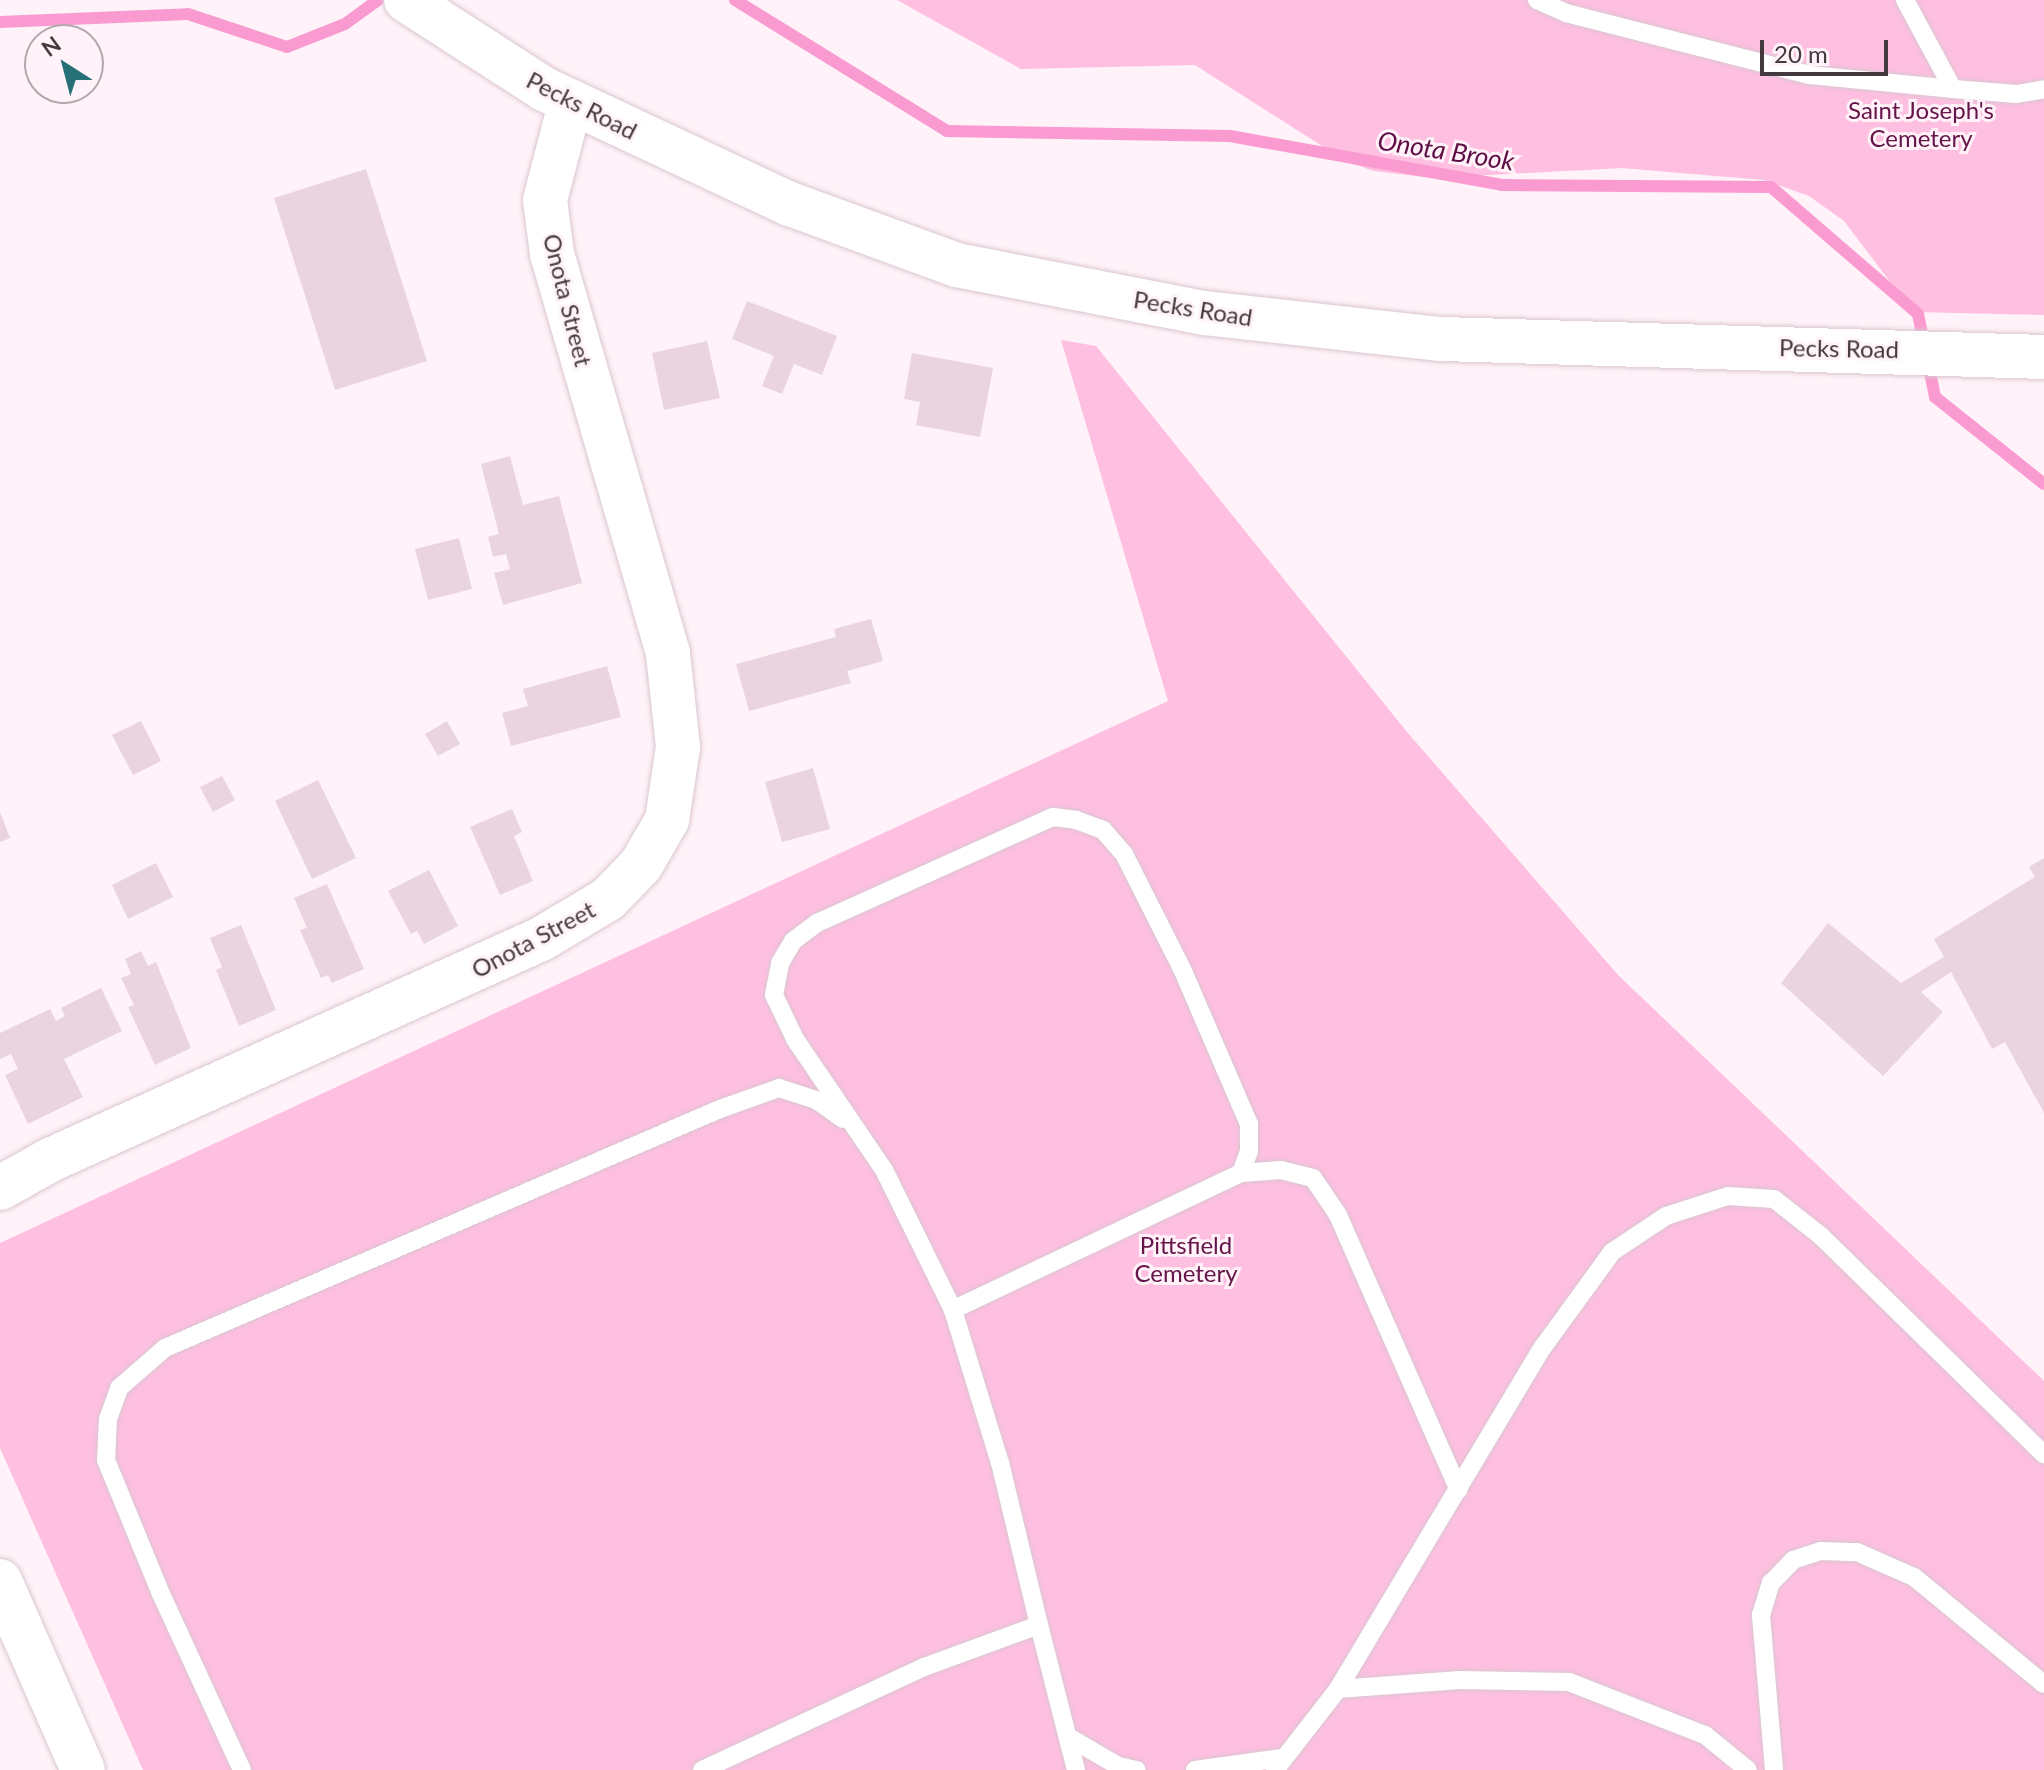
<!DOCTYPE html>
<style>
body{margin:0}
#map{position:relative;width:2044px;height:1770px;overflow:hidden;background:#fff2f8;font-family:Lato,sans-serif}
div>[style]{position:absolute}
.green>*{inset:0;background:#ffbfe1}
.stream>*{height:12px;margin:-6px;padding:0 6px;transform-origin:6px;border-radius:6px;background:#f99bd0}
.building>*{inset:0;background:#ead4df}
.roads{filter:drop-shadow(0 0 2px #dbc6d1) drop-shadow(0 0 2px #dbc6d1)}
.service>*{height:18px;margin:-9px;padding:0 9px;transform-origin:9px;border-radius:9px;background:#fff}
.tertiary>*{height:44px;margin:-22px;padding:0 22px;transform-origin:22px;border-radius:22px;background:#fff}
span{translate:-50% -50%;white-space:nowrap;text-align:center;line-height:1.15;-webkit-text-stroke:6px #fff2f8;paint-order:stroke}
.street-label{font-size:24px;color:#423a3e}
.park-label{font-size:24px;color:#651449}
.water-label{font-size:26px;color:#5f0d44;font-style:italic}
.north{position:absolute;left:24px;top:24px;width:80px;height:80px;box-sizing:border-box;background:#fff2f8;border:2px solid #b3a8ae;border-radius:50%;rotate:324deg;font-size:22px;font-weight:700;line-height:32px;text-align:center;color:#423a3e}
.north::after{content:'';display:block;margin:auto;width:28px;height:36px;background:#277078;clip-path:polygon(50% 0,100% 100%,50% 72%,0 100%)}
.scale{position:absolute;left:1760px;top:40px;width:128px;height:36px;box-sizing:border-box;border:4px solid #423a3e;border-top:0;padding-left:10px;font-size:24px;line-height:28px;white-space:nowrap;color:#423a3e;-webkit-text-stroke:6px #fff2f8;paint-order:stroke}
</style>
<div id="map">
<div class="green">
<i style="clip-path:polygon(897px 0,2044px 0,2044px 315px,1913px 312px,1844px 221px,1809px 196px,1764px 180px,1622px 168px,1432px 178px,1374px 171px,1347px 162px,1195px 65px,1021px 69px)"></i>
<i style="clip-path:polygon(1061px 340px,1096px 346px,1407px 732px,1618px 975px,2044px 1381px,2044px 1770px,143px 1770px,0 1448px,0 1243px,1168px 701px)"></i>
</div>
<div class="stream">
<i style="left:735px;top:0;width:249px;rotate:31.7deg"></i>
<i style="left:947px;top:131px;width:283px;rotate:1deg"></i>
<i style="left:1230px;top:136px;width:275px;rotate:10.2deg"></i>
<i style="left:1501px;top:185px;width:270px;rotate:0.4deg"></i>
<i style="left:1771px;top:187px;width:194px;rotate:40.8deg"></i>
<i style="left:1918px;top:314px;width:85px;rotate:78.4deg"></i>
<i style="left:1935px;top:397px;width:139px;rotate:38.6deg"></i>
<i style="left:0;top:22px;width:188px;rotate:-2.4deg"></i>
<i style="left:188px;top:14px;width:104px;rotate:18.4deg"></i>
<i style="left:287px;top:47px;width:62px;rotate:-21.6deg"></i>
<i style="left:345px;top:24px;width:41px;rotate:-36deg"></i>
</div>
<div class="building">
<i style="clip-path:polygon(366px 169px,427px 361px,335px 390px,274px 198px)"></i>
<i style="clip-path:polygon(747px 301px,837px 336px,822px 375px,794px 364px,782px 394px,762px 386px,774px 356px,732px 339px)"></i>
<i style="clip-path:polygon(707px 341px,720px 398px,664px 410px,652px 353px)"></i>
<i style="clip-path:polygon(912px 353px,993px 368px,980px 437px,916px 425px,920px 402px,904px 399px)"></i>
<i style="clip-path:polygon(510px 456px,523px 505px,559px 496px,582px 583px,503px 605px,494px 573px,510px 569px,506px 554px,493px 557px,488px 537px,499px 534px,481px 464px)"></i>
<i style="clip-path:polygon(459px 538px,472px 589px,428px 600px,415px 549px)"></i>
<i style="clip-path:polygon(871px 619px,883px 661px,847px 671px,851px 683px,749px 711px,736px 664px,836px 637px,834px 629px)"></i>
<i style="clip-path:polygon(607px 666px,621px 717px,511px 746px,502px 713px,528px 706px,523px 689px)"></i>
<i style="clip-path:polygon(141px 721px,161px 761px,133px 775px,112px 735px)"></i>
<i style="clip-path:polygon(447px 721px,460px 744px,438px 756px,425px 734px)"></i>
<i style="clip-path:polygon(813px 768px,830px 829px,782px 842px,765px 782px)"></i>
<i style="clip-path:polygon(222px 776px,235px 800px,213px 812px,200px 787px)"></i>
<i style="clip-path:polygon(318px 780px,356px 858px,312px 879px,275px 801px)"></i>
<i style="clip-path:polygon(512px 809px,522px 832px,514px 836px,533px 881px,500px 895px,470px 827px)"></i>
<i style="clip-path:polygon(0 812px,10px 838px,0 842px)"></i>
<i style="clip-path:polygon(2044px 858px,2044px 1113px,2005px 1042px,1992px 1049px,1951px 972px,1921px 992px,1943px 1012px,1883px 1076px,1781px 983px,1828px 923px,1901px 983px,1944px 957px,1934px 939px,2035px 877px,2029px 867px)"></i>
<i style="clip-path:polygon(156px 863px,173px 897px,128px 919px,112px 885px)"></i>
<i style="clip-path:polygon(429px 870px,458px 926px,424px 944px,417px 931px,411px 934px,388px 891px)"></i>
<i style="clip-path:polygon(327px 884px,364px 969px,332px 983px,328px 975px,321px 978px,300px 930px,307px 928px,294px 898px)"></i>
<i style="clip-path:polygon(241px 925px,276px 1010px,239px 1026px,216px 970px,222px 967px,210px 938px)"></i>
<i style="clip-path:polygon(141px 951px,148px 966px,156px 962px,191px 1048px,155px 1065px,128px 1007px,134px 1005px,121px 978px,131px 974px,125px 959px)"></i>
<i style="clip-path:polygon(101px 988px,122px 1031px,64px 1059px,83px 1097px,28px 1124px,5px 1075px,18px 1069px,11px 1054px,0 1059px,0 1033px,50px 1009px,56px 1021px,65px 1016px,61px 1008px)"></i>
</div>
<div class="roads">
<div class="service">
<i style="left:1537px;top:0;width:32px;rotate:24deg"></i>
<i style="left:1566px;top:13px;width:252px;rotate:14.3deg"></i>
<i style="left:1810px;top:75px;width:144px;rotate:5.6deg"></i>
<i style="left:1905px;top:0;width:101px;rotate:61.7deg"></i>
<i style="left:1953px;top:89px;width:64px;rotate:4.5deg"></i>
<i style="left:2017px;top:94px;width:27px;rotate:-10deg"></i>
<i style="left:1241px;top:1173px;width:40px;rotate:-4.3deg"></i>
<i style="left:1281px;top:1170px;width:33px;rotate:14deg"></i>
<i style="left:1313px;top:1178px;width:45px;rotate:56deg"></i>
<i style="left:1338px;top:1215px;width:300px;rotate:66.3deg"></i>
<i style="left:1039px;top:1625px;width:150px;rotate:75.7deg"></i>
<i style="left:1338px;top:1689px;width:122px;rotate:-4.2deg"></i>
<i style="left:1460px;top:1680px;width:109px;rotate:1.1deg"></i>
<i style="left:1569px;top:1682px;width:146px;rotate:21.3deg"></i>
<i style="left:1705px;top:1735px;width:55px;rotate:39.1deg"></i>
<i style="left:1072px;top:1739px;width:53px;rotate:30.4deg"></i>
<i style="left:1118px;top:1766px;width:19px;rotate:12deg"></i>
<i style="left:242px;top:1770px;width:194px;rotate:-114.7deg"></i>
<i style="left:161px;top:1594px;width:145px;rotate:-112.3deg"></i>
<i style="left:106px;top:1460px;width:41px;rotate:-87.2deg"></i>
<i style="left:108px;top:1419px;width:33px;rotate:-70deg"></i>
<i style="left:119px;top:1388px;width:61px;rotate:-41deg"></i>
<i style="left:165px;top:1348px;width:604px;rotate:-23.3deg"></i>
<i style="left:720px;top:1109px;width:63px;rotate:-19.6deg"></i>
<i style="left:779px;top:1088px;width:39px;rotate:18deg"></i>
<i style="left:816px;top:1100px;width:33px;rotate:35deg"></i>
<i style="left:702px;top:1770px;width:245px;rotate:-24.9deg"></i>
<i style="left:924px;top:1667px;width:122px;rotate:-20.1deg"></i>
<i style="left:1039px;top:1625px;width:167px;rotate:-103.5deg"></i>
<i style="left:1000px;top:1463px;width:160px;rotate:-107.1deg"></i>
<i style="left:953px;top:1310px;width:156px;rotate:-116.2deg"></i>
<i style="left:884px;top:1170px;width:158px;rotate:-124.2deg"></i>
<i style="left:795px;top:1039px;width:49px;rotate:-115.5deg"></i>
<i style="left:774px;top:995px;width:33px;rotate:-79deg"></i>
<i style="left:780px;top:963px;width:26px;rotate:-59deg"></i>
<i style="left:793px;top:941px;width:30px;rotate:-37deg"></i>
<i style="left:817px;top:923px;width:259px;rotate:-24.2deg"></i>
<i style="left:1053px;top:817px;width:23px;rotate:7deg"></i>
<i style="left:1076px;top:820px;width:29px;rotate:20deg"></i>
<i style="left:1103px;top:830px;width:32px;rotate:49deg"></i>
<i style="left:1124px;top:854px;width:131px;rotate:63.2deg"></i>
<i style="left:1183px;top:971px;width:167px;rotate:66.7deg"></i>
<i style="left:1249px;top:1124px;width:27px;rotate:90deg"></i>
<i style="left:1249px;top:1151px;width:23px;rotate:110deg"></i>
<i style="left:1241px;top:1173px;width:319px;rotate:154.6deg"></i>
<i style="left:1195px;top:1770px;width:88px;rotate:-7.9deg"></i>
<i style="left:1275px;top:1770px;width:103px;rotate:-52.1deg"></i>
<i style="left:1338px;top:1689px;width:399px;rotate:-59.1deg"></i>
<i style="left:1543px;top:1347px;width:117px;rotate:-54deg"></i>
<i style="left:1612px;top:1252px;width:65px;rotate:-33.7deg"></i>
<i style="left:1666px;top:1216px;width:65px;rotate:-17.9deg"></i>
<i style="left:1728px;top:1196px;width:46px;rotate:3.7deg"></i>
<i style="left:1774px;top:1199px;width:60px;rotate:38.2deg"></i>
<i style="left:1821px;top:1236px;width:312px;rotate:44.4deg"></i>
<i style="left:1774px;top:1770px;width:156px;rotate:-94.8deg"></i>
<i style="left:1761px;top:1615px;width:34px;rotate:-73deg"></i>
<i style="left:1771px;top:1583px;width:32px;rotate:-46deg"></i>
<i style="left:1793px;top:1560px;width:29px;rotate:-18deg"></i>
<i style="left:1821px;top:1551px;width:36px;rotate:2deg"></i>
<i style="left:1857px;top:1552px;width:62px;rotate:23.7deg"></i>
<i style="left:1914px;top:1577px;width:168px;rotate:39.5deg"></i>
</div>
<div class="tertiary">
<i style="left:406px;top:0;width:164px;rotate:32.8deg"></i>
<i style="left:544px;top:89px;width:272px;rotate:25.1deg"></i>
<i style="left:790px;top:204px;width:178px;rotate:20.1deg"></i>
<i style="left:957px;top:265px;width:253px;rotate:11deg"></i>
<i style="left:1205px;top:313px;width:238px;rotate:6.3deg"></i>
<i style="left:1442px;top:339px;width:602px;rotate:1.71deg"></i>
<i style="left:0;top:1188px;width:57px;rotate:-29.2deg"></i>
<i style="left:50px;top:1160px;width:538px;rotate:-24.23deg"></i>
<i style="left:541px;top:939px;width:78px;rotate:-30.8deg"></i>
<i style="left:608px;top:899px;width:47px;rotate:-45.9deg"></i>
<i style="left:641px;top:865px;width:52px;rotate:-60deg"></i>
<i style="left:667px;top:820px;width:74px;rotate:-81.4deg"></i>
<i style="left:678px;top:747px;width:95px;rotate:-96.1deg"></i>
<i style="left:668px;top:653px;width:416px;rotate:-106.2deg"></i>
<i style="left:552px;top:254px;width:54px;rotate:-97.4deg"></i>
<i style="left:545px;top:200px;width:102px;rotate:-75.3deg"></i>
<i style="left:0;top:1581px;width:206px;rotate:66.3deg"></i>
</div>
</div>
<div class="street-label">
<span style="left:582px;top:105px;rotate:27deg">Pecks Road</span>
<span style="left:568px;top:300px;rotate:76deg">Onota Street</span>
<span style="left:1193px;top:308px;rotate:9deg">Pecks Road</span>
<span style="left:1839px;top:348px;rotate:1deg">Pecks Road</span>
<span style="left:533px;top:939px;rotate:-28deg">Onota Street</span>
</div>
<div class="park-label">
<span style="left:1921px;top:124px">Saint Joseph's<br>Cemetery</span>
<span style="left:1186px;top:1259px">Pittsfield<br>Cemetery</span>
</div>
<div class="water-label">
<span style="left:1446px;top:151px;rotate:9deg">Onota Brook</span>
</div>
<div class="north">N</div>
<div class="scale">20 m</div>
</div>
